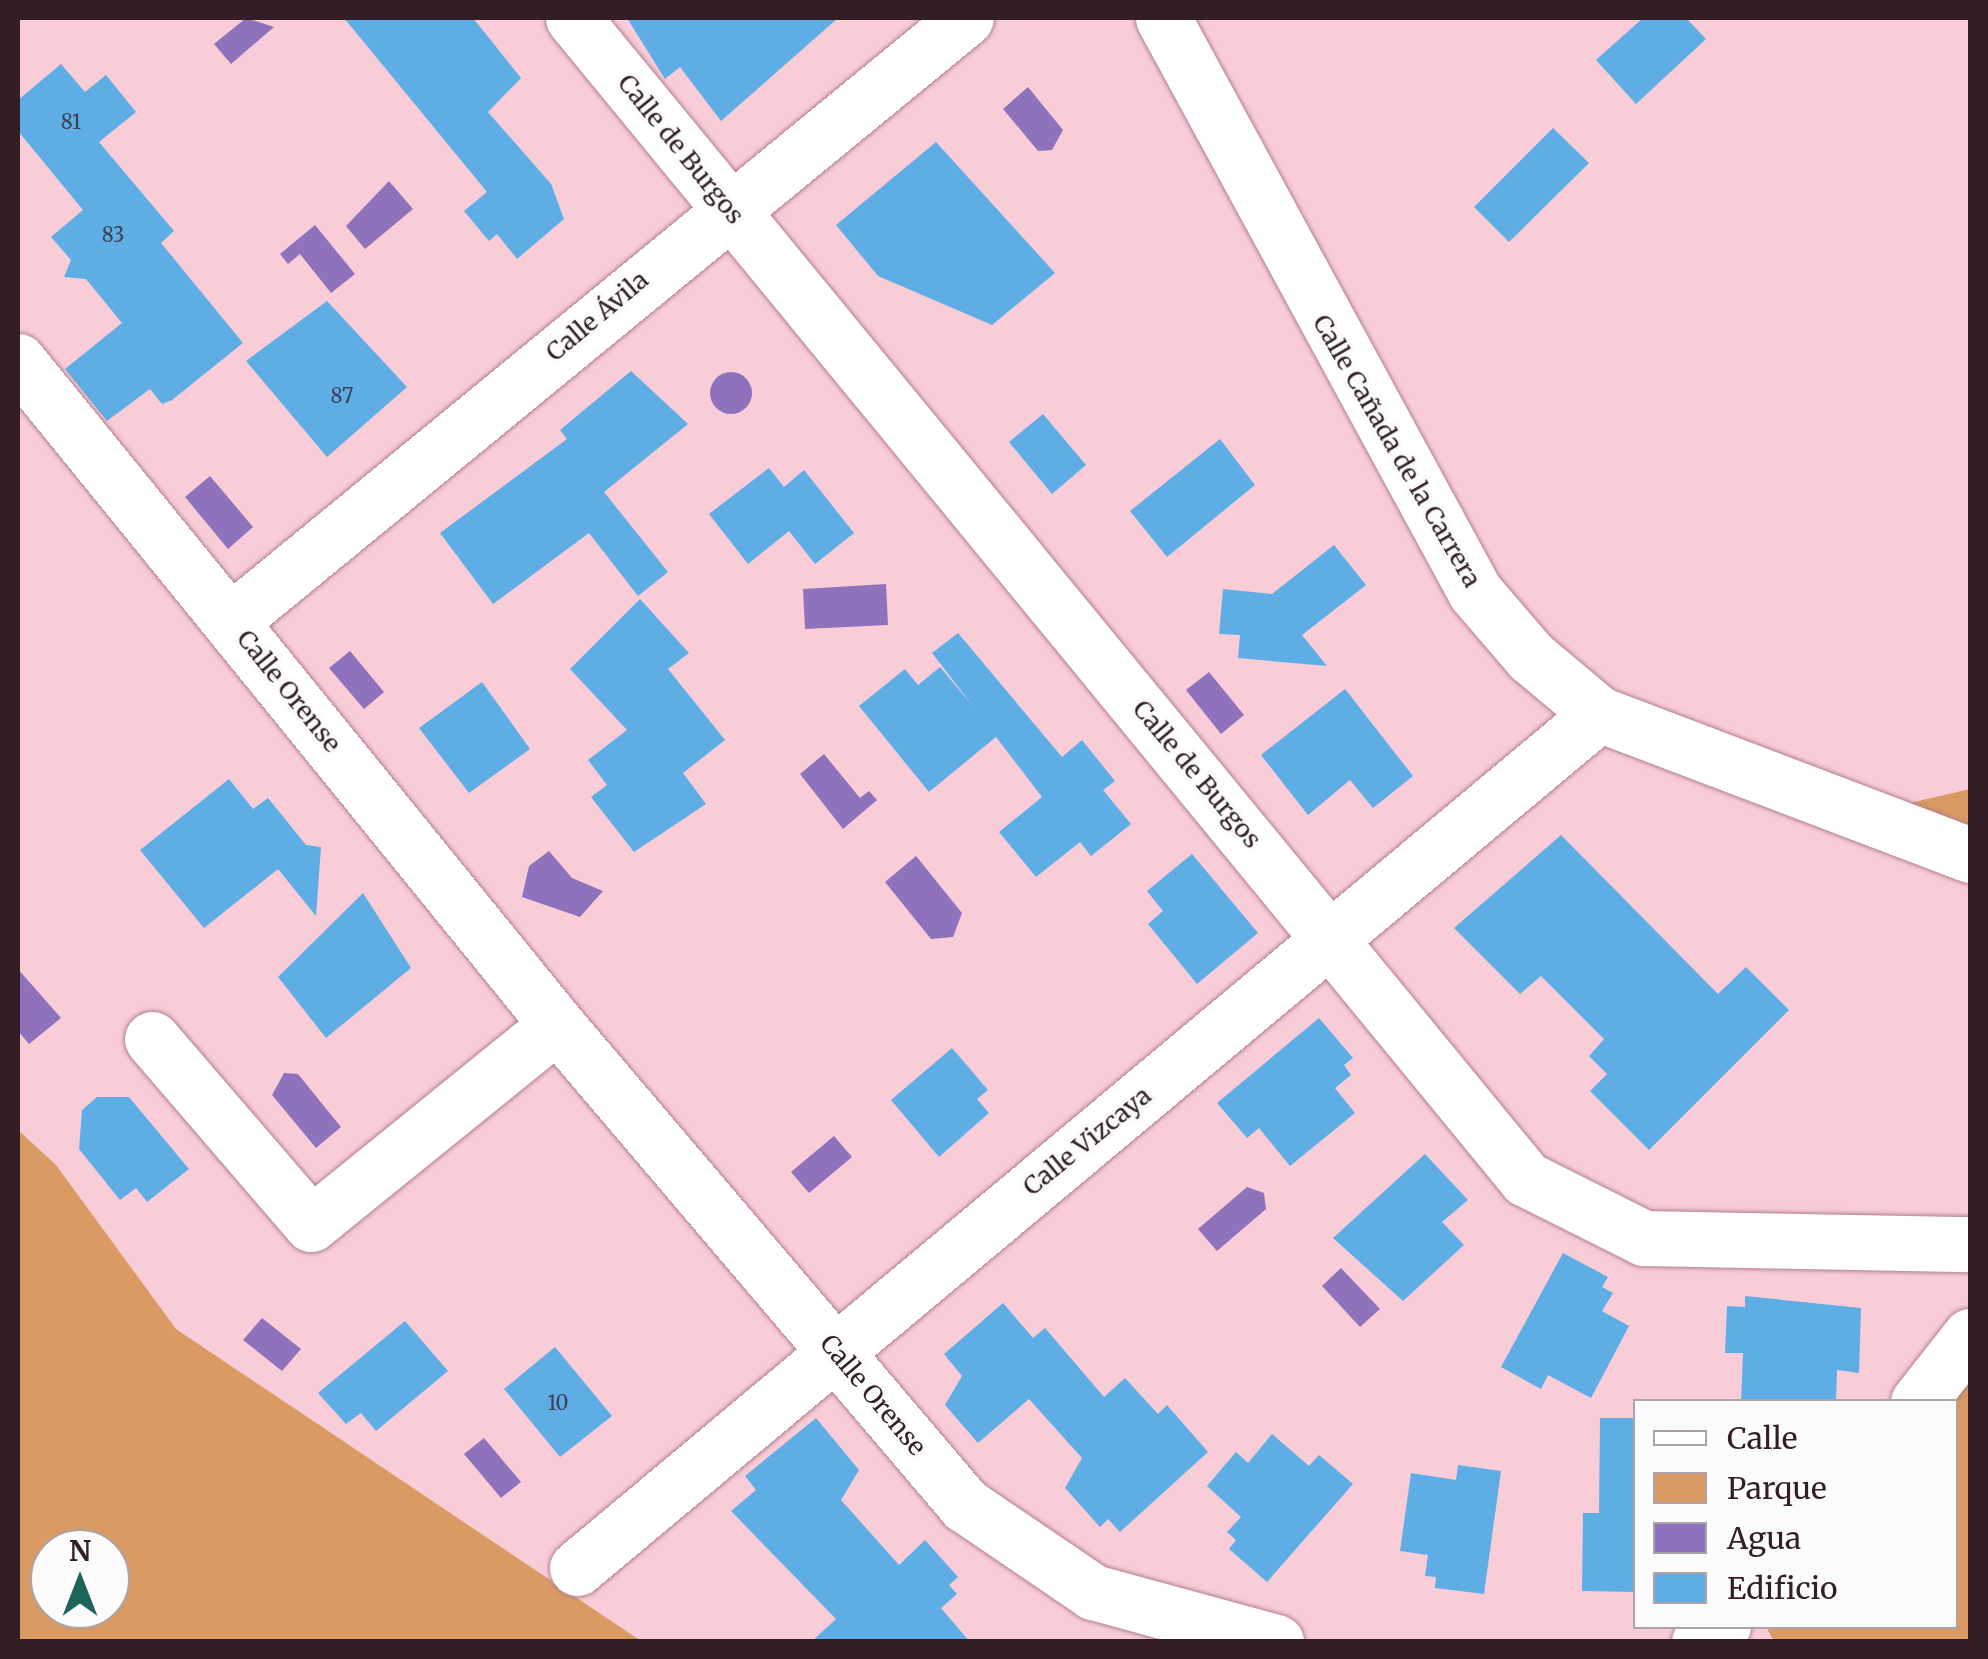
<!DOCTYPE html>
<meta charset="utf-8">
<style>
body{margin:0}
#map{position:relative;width:1988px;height:1659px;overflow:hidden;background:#f9cdd8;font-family:Merriweather,serif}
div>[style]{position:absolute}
.green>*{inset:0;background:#d99a64}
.water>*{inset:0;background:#8f72bc}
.round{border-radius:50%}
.building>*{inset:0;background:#5eade5}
.roads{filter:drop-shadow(0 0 2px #b2808e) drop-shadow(0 0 2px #b2808e)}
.street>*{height:55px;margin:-27.5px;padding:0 27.5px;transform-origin:27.5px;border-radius:27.5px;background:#fff}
span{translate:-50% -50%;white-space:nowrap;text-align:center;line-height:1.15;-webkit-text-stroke:8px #fbfbfb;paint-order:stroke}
.number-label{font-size:20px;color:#3d4254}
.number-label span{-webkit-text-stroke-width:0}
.street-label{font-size:25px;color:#321e24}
.frame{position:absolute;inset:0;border:20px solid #321e24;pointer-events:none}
.legend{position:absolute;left:1633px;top:1399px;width:325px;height:230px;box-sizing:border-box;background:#fbfbfb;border:2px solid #aba3a5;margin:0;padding:12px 18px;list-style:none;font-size:30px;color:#321e24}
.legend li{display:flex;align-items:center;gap:20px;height:50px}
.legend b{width:50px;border:2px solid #aba3a5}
.north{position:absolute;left:30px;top:1529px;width:100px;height:100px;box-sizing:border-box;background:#fbfbfb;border:2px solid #aba3a5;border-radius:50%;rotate:0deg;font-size:28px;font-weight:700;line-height:40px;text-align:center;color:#321e24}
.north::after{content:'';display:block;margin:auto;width:35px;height:45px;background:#1d655b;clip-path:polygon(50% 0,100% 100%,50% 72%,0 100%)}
</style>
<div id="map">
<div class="green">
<i style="clip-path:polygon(1970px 789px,1970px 840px,1884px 809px)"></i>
<i style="clip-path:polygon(evenodd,18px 1130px,56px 1165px,176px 1329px,641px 1641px,18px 1641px,18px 1130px,50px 1549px,110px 1549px,110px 1609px,50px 1609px,50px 1549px)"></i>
<i style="clip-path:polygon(1970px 1377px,1970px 1641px,1774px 1641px,1766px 1627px,1956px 1626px,1950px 1401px)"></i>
</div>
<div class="water">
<i style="clip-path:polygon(246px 18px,274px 27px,231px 64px,214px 44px)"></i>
<i style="clip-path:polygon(1028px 87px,1063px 130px,1052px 150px,1038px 151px,1003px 109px)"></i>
<i style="clip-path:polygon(389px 181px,413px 209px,365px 249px,346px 226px)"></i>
<i style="clip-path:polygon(315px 225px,355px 274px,331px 293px,300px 254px,288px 264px,280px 254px)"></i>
<i class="round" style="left:710px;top:372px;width:42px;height:42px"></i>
<i style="clip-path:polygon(210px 476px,253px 527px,228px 549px,185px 497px)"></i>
<i style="clip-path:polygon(886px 584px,888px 625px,805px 629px,803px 589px)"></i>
<i style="clip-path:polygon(350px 651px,384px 692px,364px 709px,329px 668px)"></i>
<i style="clip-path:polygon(1209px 672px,1244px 715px,1221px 734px,1186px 690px)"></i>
<i style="clip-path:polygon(824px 754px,860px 798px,869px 791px,877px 800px,843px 829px,800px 774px)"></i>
<i style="clip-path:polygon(549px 851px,572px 878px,603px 891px,580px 917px,522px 897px,529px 866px)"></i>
<i style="clip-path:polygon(916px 856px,962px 913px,953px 937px,931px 939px,885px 882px)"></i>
<i style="clip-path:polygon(18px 969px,61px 1018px,29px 1044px,18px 1031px)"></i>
<i style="clip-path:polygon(284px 1073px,298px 1074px,341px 1127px,316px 1148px,272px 1095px)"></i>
<i style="clip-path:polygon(834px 1136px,852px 1157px,809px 1193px,791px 1172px)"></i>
<i style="clip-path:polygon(1247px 1187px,1264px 1193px,1266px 1209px,1217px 1251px,1198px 1229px)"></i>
<i style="clip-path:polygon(1341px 1268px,1380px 1309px,1360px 1327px,1322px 1286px)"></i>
<i style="clip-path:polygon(262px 1318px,301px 1349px,282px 1371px,243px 1340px)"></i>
<i style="clip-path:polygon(484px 1438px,521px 1482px,501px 1498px,464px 1454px)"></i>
</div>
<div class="building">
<i style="clip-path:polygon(344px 18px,473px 18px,521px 78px,488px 112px,551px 184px,564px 219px,517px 259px,497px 234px,489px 241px,464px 211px,487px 192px)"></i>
<i style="clip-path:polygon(627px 18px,838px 18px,721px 121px,680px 67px,665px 79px)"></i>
<i style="clip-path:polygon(1643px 18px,1686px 18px,1706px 39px,1636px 104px,1596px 60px)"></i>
<i style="clip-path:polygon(61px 64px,85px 92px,106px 75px,136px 112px,99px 142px,174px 231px,161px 243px,243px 343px,172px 400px,162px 404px,150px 389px,107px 421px,65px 369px,122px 323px,86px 279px,64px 277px,71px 260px,51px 237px,83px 210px,18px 131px,18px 100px)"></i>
<i style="clip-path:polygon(1553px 128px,1589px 163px,1509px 242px,1474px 207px)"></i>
<i style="clip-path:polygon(936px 142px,1055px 273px,992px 325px,878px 276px,836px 225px)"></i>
<i style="clip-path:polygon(327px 301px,407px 387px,327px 457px,246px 361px)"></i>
<i style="clip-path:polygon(631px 371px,688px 424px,604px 492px,668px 572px,638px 596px,589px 533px,493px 604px,440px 533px,567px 439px,560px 430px)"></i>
<i style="clip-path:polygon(1043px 414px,1086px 465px,1052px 494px,1009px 442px)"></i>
<i style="clip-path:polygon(1220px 439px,1255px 485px,1167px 557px,1130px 511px)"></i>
<i style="clip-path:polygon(769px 468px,784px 487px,804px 470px,854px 533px,815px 564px,789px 531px,748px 564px,709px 514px)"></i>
<i style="clip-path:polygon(1334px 545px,1366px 585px,1302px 635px,1327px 666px,1238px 658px,1240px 635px,1219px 634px,1223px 589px,1272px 594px)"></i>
<i style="clip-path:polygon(640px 599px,689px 653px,668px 669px,725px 740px,683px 773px,706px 804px,634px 852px,591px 797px,607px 785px,588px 760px,627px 730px,570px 669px)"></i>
<i style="clip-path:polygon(958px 633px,1062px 757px,1082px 740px,1115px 781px,1103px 790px,1131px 824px,1091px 856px,1080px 842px,1036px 877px,999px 832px,1042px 797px,996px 737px,929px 792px,859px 706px,905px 669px,918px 685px,940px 667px,973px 706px,932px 653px)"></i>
<i style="clip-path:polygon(482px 682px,530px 749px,469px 793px,419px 728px)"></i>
<i style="clip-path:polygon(1345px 689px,1413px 776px,1373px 808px,1350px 780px,1308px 815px,1261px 755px)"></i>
<i style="clip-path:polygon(229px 779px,253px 809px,268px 798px,306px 845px,321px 847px,316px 916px,278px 869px,204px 928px,140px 850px)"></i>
<i style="clip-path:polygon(1561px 835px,1718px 994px,1746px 967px,1789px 1010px,1649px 1150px,1590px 1091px,1607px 1074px,1589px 1056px,1604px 1039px,1541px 976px,1520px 994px,1454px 928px)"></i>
<i style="clip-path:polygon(1192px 854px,1258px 933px,1197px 984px,1148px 924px,1163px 911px,1147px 891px)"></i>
<i style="clip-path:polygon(363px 893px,411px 968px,326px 1038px,278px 977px)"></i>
<i style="clip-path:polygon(1319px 1018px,1353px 1058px,1344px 1065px,1351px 1075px,1335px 1088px,1355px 1113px,1290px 1166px,1259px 1128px,1247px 1138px,1217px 1103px)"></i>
<i style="clip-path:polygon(952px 1048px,988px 1090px,977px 1099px,989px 1113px,939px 1157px,891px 1100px)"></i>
<i style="clip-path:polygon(97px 1097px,129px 1097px,189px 1169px,147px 1202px,136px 1188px,120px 1200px,79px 1149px,82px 1110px)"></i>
<i style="clip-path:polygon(1425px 1154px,1468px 1200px,1442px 1222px,1464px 1245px,1403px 1301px,1333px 1238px)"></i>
<i style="clip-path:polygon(1563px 1253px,1608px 1277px,1602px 1287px,1613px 1293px,1602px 1311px,1629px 1326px,1591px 1398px,1548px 1375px,1541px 1389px,1501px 1367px)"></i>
<i style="clip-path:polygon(1745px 1296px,1861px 1308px,1859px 1373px,1837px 1370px,1836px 1402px,1741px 1402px,1743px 1353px,1725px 1353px,1727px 1306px,1745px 1307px)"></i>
<i style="clip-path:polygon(1003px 1303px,1033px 1338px,1045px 1328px,1104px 1397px,1125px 1378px,1158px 1414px,1167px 1405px,1208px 1452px,1120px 1532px,1108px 1519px,1100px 1527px,1065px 1488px,1082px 1458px,1029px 1399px,978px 1443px,945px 1405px,962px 1376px,944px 1354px)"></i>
<i style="clip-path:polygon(405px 1321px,448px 1371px,376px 1431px,361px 1413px,346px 1424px,318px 1393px)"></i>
<i style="clip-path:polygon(555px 1347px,612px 1416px,560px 1457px,504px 1389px)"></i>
<i style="clip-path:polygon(816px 1418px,859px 1470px,841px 1500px,899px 1565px,925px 1540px,958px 1577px,949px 1585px,957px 1594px,941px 1608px,970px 1642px,811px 1642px,836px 1619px,731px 1511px,756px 1490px,745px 1476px)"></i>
<i style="clip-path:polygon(1600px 1418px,1636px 1418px,1636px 1592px,1582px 1591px,1583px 1513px,1599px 1513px)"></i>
<i style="clip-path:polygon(1272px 1434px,1309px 1466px,1319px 1455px,1353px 1484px,1267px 1582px,1229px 1549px,1236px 1540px,1227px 1532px,1241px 1517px,1207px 1486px,1236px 1452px,1248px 1463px)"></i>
<i style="clip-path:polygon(1458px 1465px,1501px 1471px,1484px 1594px,1435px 1588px,1436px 1577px,1425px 1576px,1428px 1555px,1400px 1551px,1411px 1473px,1456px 1480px)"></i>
</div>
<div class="roads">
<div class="street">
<i style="left:573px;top:18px;width:1502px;rotate:50.62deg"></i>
<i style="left:1526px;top:1179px;width:132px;rotate:26.6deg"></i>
<i style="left:1644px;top:1238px;width:326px;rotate:1.1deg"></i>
<i style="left:1163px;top:18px;width:653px;rotate:61.47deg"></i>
<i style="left:1475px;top:592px;width:86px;rotate:49.3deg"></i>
<i style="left:1531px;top:657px;width:89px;rotate:40deg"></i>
<i style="left:1599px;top:714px;width:397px;rotate:20.8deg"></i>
<i style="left:18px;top:361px;width:855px;rotate:50.93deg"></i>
<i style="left:557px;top:1025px;width:630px;rotate:49.64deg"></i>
<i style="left:965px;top:1505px;width:155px;rotate:34.2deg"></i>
<i style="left:1093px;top:1592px;width:190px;rotate:15.3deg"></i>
<i style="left:232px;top:620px;width:949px;rotate:-39.36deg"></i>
<i style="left:152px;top:1039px;width:244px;rotate:49.3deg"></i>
<i style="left:311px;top:1224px;width:316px;rotate:-39deg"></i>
<i style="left:1918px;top:1402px;width:84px;rotate:-51.8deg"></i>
<i style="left:577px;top:1568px;width:1332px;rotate:-39.88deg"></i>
<i style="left:1699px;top:1642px;width:29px;rotate:-34deg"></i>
</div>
</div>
<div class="number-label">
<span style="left:71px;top:121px">81</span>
<span style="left:113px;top:234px">83</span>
<span style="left:342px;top:395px">87</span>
<span style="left:558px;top:1402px">10</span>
</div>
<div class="street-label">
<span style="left:681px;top:149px;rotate:51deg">Calle de Burgos</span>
<span style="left:597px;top:316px;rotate:-40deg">Calle Ávila</span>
<span style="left:1397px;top:451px;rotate:60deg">Calle Cañada de la Carrera</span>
<span style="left:289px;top:691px;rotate:51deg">Calle Orense</span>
<span style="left:1197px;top:774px;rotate:50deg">Calle de Burgos</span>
<span style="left:1087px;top:1141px;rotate:-39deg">Calle Vizcaya</span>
<span style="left:873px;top:1395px;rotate:50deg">Calle Orense</span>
</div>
<div class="frame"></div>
<ul class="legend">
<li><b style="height:12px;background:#fff"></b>Calle</li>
<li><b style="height:28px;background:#d99a64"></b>Parque</li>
<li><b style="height:28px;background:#8f72bc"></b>Agua</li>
<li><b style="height:28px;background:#5eade5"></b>Edificio</li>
</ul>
<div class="north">N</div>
</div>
